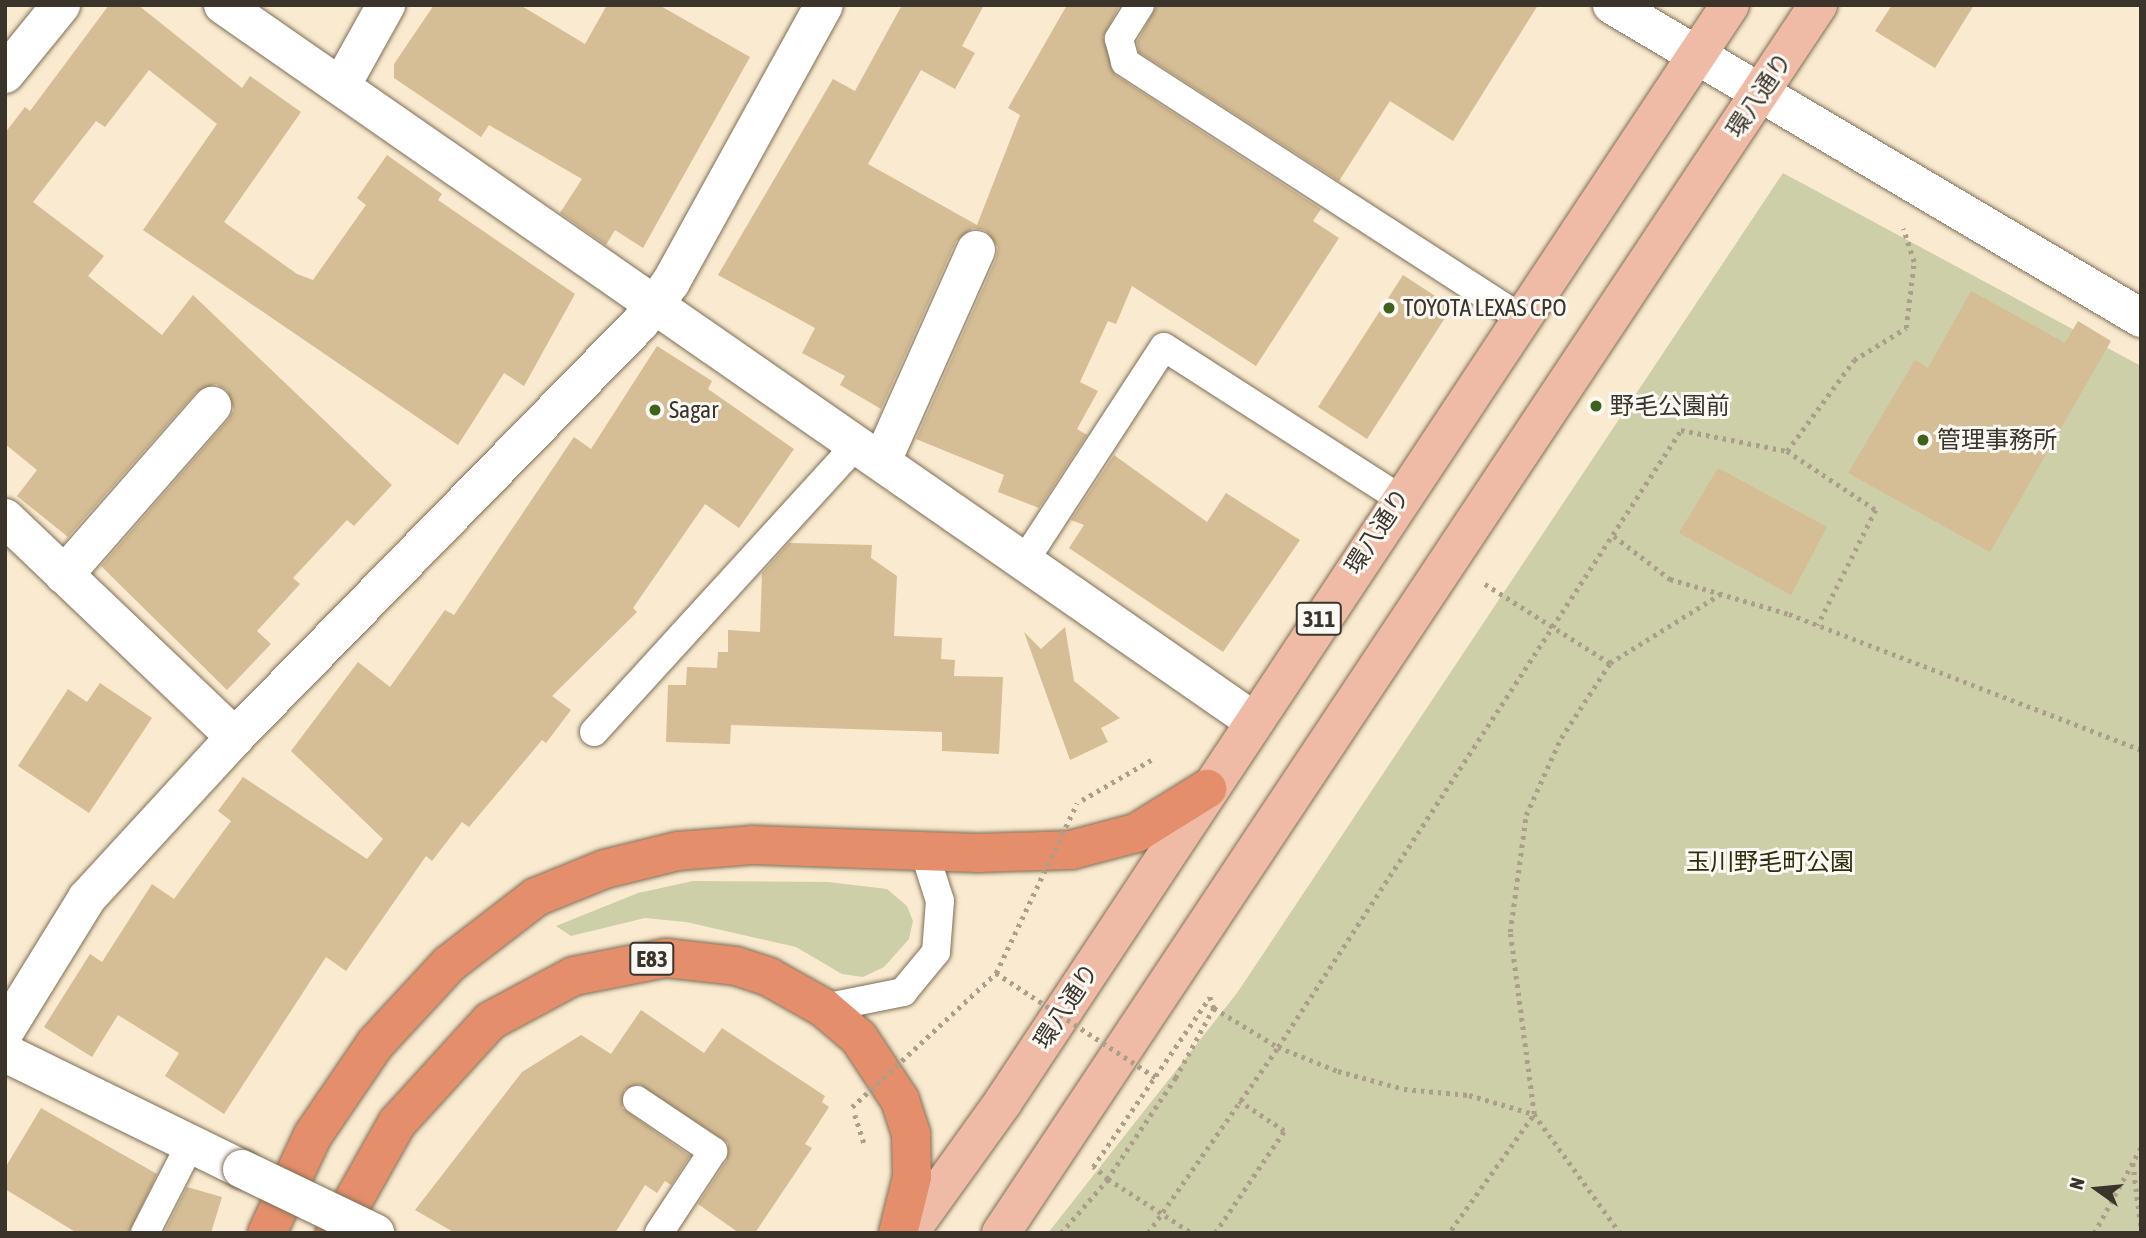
<!DOCTYPE html>
<meta charset="utf-8">
<style>
body{margin:0}
#map{position:relative;width:2146px;height:1238px;overflow:hidden;background:#faeacf;font-family:"Asap Condensed","Noto Sans JP",sans-serif}
div>[style]{position:absolute}
.green>*{inset:0;background:#cdcfa9}
.building>*{inset:0;background:#d5bd95}
.path>*{height:4.5px;margin-top:-2.25px;transform-origin:0;background:repeating-linear-gradient(90deg,#ab9f8b 0 3.5px,transparent 0 8.5px)}
.roads{filter:drop-shadow(0 0 2px #7d6e56) drop-shadow(0 0 2px #7d6e56)}
.service>*{height:28px;margin:-14px;padding:0 14px;transform-origin:14px;border-radius:14px;background:#fff}
.minor>*{height:38px;margin:-19px;padding:0 19px;transform-origin:19px;border-radius:19px;background:#fff}
.primary>*{height:38px;margin:-19px;padding:0 19px;transform-origin:19px;border-radius:19px;background:#efbba6}
.motorway>*{height:38px;margin:-19px;padding:0 19px;transform-origin:19px;border-radius:19px;background:#e48e6b}
.path-bridge>*{height:4.5px;margin-top:-2.25px;transform-origin:0;background:repeating-linear-gradient(90deg,#ab9f8b 0 3.5px,transparent 0 8.5px)}
.bridges{filter:drop-shadow(0 0 2px #7d6e56) drop-shadow(0 0 2px #7d6e56)}
.minor-bridge>*{height:38px;margin:-19px;padding:0 19px;transform-origin:19px;border-radius:19px;background:#fff}
.dots>*{width:19px;height:19px;translate:-50% -50%;box-sizing:border-box;border:4px solid #fcf9f4;border-radius:50%}
span{translate:-50% -50%;white-space:nowrap;text-align:center;line-height:1.15;-webkit-text-stroke:6px #fcf9f4;paint-order:stroke}
.shield-label span{padding:2px 5px;background:#fcf9f4;border:2px solid;border-radius:5px;-webkit-text-stroke-width:0}
.shield-label{font-size:23px;color:#3a342a;font-weight:700}
.street-label{font-size:24px;color:#3a342a}
.poi-label{font-size:24px;color:#3a342a}
.left{translate:0 -50%;text-align:left}
.park-label{font-size:24px;color:#2e2e0a}
.frame{position:absolute;inset:0;border:7px solid #3a342a;pointer-events:none}
.north{position:absolute;left:2062px;top:1154px;width:70px;height:70px;-webkit-text-stroke:5px #fcf9f4;paint-order:stroke;rotate:285deg;font-size:19px;font-weight:700;line-height:28px;text-align:center;color:#3a342a}
.north::after{content:'';display:block;margin:auto;width:24px;height:32px;background:#3a342a;clip-path:polygon(50% 0,100% 100%,50% 72%,0 100%)}
</style>
<div id="map">
<div class="green">
<i style="clip-path:polygon(1783px 173px,2141px 366px,2141px 1233px,1048px 1233px,1237px 993px)"></i>
<i style="clip-path:polygon(693px 881px,828px 882px,887px 889px,907px 906px,913px 921px,909px 939px,884px 967px,863px 977px,842px 974px,796px 947px,686px 922px,645px 918px,571px 936px,556px 926px,638px 893px)"></i>
</div>
<div class="building">
<i style="clip-path:polygon(109px 5px,138px 5px,242px 88px,250px 76px,301px 112px,224px 222px,297px 274px,313px 280px,366px 205px,357px 198px,387px 155px,442px 194px,438px 200px,575px 294px,524px 386px,504px 373px,458px 445px,143px 230px,217px 124px,149px 70px,105px 127px,96px 121px,33px 202px,104px 256px,88px 276px,162px 335px,193px 295px,392px 485px,354px 526px,347px 520px,293px 578px,300px 584px,257px 631px,271px 644px,227px 690px,101px 566px,228px 420px,234px 410px,227px 390px,216px 384px,196px 392px,68px 537px,17px 496px,37px 470px,5px 444px,5px 133px,25px 107px,30px 111px)"></i>
<i style="clip-path:polygon(434px 5px,520px 5px,585px 44px,607px 5px,659px 5px,750px 57px,643px 248px,615px 230px,606px 245px,560px 213px,582px 179px,489px 125px,481px 137px,394px 78px,394px 64px)"></i>
<i style="clip-path:polygon(902px 5px,984px 5px,962px 46px,975px 53px,955px 89px,921px 70px,868px 164px,977px 225px,1020px 115px,1008px 108px,1067px 5px,1120px 5px,1103px 37px,1115px 75px,1321px 209px,1313px 221px,1339px 238px,1256px 366px,1132px 286px,1116px 324px,1108px 321px,1080px 382px,1098px 391px,1077px 429px,1087px 435px,1039px 508px,998px 492px,1004px 475px,916px 439px,996px 259px,998px 247px,985px 230px,973px 228px,956px 241px,881px 409px,840px 385px,845px 376px,802px 353px,815px 328px,718px 275px,833px 79px,855px 91px)"></i>
<i style="clip-path:polygon(1157px 5px,1538px 5px,1453px 141px,1390px 101px,1339px 181px,1139px 52px,1137px 42px)"></i>
<i style="clip-path:polygon(1892px 5px,1974px 5px,1935px 68px,1875px 31px)"></i>
<i style="clip-path:polygon(1403px 275px,1452px 307px,1367px 439px,1318px 407px)"></i>
<i style="clip-path:polygon(1971px 291px,2065px 343px,2078px 321px,2111px 341px,1990px 552px,1848px 473px,1915px 360px,1928px 368px)"></i>
<i style="clip-path:polygon(657px 346px,712px 381px,708px 389px,794px 449px,739px 528px,705px 504px,633px 608px,637px 612px,552px 696px,571px 710px,546px 743px,542px 740px,469px 827px,462px 822px,432px 861px,426px 856px,346px 971px,326px 957px,224px 1114px,165px 1076px,179px 1053px,118px 1015px,92px 1057px,44px 1027px,90px 954px,102px 962px,152px 884px,174px 899px,231px 821px,218px 811px,243px 777px,367px 859px,383px 839px,291px 751px,358px 662px,390px 687px,445px 610px,454px 615px,574px 437px,591px 449px)"></i>
<i style="clip-path:polygon(1114px 455px,1207px 522px,1226px 493px,1300px 540px,1223px 652px,1069px 548px,1084px 525px,1071px 520px)"></i>
<i style="clip-path:polygon(1718px 468px,1827px 527px,1791px 595px,1679px 533px)"></i>
<i style="clip-path:polygon(789px 543px,872px 545px,871px 558px,897px 576px,894px 636px,942px 638px,941px 659px,955px 660px,954px 676px,1003px 677px,999px 754px,942px 751px,942px 732px,731px 725px,730px 744px,666px 742px,668px 685px,686px 685px,687px 667px,717px 668px,718px 652px,728px 652px,728px 630px,760px 632px,762px 573px)"></i>
<i style="clip-path:polygon(1065px 627px,1074px 681px,1120px 718px,1101px 728px,1108px 742px,1070px 760px,1024px 632px,1041px 649px)"></i>
<i style="clip-path:polygon(100px 683px,152px 718px,89px 813px,18px 766px,68px 689px,87px 702px)"></i>
<i style="clip-path:polygon(641px 1010px,704px 1053px,722px 1028px,825px 1096px,822px 1102px,829px 1107px,805px 1144px,812px 1148px,755px 1233px,739px 1233px,698px 1204px,727px 1160px,728px 1143px,639px 1084px,624px 1090px,622px 1108px,690px 1156px,671px 1185px,665px 1181px,657px 1193px,645px 1185px,615px 1233px,455px 1233px,415px 1210px,522px 1072px,581px 1035px,611px 1054px)"></i>
<i style="clip-path:polygon(41px 1108px,157px 1174px,129px 1233px,77px 1233px,5px 1189px,5px 1168px)"></i>
<i style="clip-path:polygon(187px 1187px,222px 1197px,211px 1233px,164px 1233px)"></i>
</div>
<div class="path">
<i style="left:1787px;top:451px;width:107px;rotate:33.5deg"></i>
<i style="left:1876px;top:510px;width:129px;rotate:116.8deg"></i>
<i style="left:1614px;top:536px;width:71px;rotate:37.5deg"></i>
<i style="left:1670px;top:579px;width:124px;rotate:16.4deg"></i>
<i style="left:1789px;top:614px;width:377px;rotate:21.1deg"></i>
<i style="left:1485px;top:584px;width:148px;rotate:32.3deg"></i>
<i style="left:1082px;top:800px;width:80px;rotate:-30.1deg"></i>
<i style="left:1210px;top:997px;width:12px;rotate:70deg"></i>
<i style="left:1214px;top:1008px;width:80px;rotate:118.5deg"></i>
<i style="left:1176px;top:1078px;width:122px;rotate:124deg"></i>
<i style="left:1108px;top:1179px;width:19px;rotate:-141deg"></i>
<i style="left:1093px;top:1167px;width:206px;rotate:-55.5deg"></i>
<i style="left:1214px;top:1008px;width:75px;rotate:31.4deg"></i>
<i style="left:1278px;top:1047px;width:65px;rotate:21.8deg"></i>
<i style="left:1338px;top:1071px;width:68px;rotate:15.3deg"></i>
<i style="left:1404px;top:1089px;width:65px;rotate:5.3deg"></i>
<i style="left:1469px;top:1095px;width:68px;rotate:16.3deg"></i>
<i style="left:1534px;top:1114px;width:184px;rotate:-97.5deg"></i>
<i style="left:1510px;top:932px;width:118px;rotate:-82.2deg"></i>
<i style="left:1526px;top:815px;width:85px;rotate:-65.6deg"></i>
<i style="left:1561px;top:738px;width:90px;rotate:-56.8deg"></i>
<i style="left:1610px;top:663px;width:132px;rotate:-32deg"></i>
<i style="left:855px;top:1115px;width:33px;rotate:72deg"></i>
<i style="left:2133px;top:1163px;width:64px;rotate:82.9deg"></i>
<i style="left:1451px;top:1230px;width:143px;rotate:-54.4deg"></i>
<i style="left:1534px;top:1114px;width:147px;rotate:54.1deg"></i>
<i style="left:1061px;top:1233px;width:72px;rotate:-49deg"></i>
<i style="left:1108px;top:1179px;width:100px;rotate:32.7deg"></i>
<i style="left:1148px;top:1233px;width:227px;rotate:-55deg"></i>
<i style="left:1278px;top:1047px;width:737px;rotate:-56.85deg"></i>
<i style="left:1681px;top:430px;width:108px;rotate:11.2deg"></i>
<i style="left:1787px;top:451px;width:113px;rotate:-53.6deg"></i>
<i style="left:1854px;top:360px;width:61px;rotate:-31.6deg"></i>
<i style="left:1906px;top:328px;width:66px;rotate:-83.1deg"></i>
<i style="left:1914px;top:262px;width:35px;rotate:-108deg"></i>
<i style="left:1215px;top:1233px;width:123px;rotate:-55.9deg"></i>
<i style="left:1284px;top:1131px;width:54px;rotate:-146.3deg"></i>
<i style="left:2094px;top:1233px;width:98px;rotate:-61.3deg"></i>
</div>
<div class="roads">
<div class="service">
<i style="left:1140px;top:5px;width:40px;rotate:122deg"></i>
<i style="left:1119px;top:39px;width:24px;rotate:75deg"></i>
<i style="left:1125px;top:62px;width:471px;rotate:32.9deg"></i>
<i style="left:1025px;top:560px;width:254px;rotate:-56.9deg"></i>
<i style="left:1164px;top:347px;width:279px;rotate:32.7deg"></i>
<i style="left:594px;top:732px;width:390px;rotate:-47.6deg"></i>
<i style="left:824px;top:1008px;width:81px;rotate:-11.4deg"></i>
<i style="left:903px;top:992px;width:52px;rotate:-50.5deg"></i>
<i style="left:936px;top:952px;width:51px;rotate:-85.5deg"></i>
<i style="left:940px;top:901px;width:52px;rotate:-107.7deg"></i>
<i style="left:637px;top:1100px;width:92px;rotate:33.9deg"></i>
<i style="left:713px;top:1151px;width:98px;rotate:123.4deg"></i>
<i style="left:145px;top:1233px;width:99px;rotate:-62.9deg"></i>
</div>
<div class="minor">
<i style="left:223px;top:5px;width:1253px;rotate:34.79deg"></i>
<i style="left:1612px;top:5px;width:615px;rotate:30.61deg"></i>
<i style="left:5px;top:74px;width:89px;rotate:-50.9deg"></i>
<i style="left:341px;top:86px;width:93px;rotate:-60.9deg"></i>
<i style="left:882px;top:461px;width:231px;rotate:-66deg"></i>
<i style="left:5px;top:518px;width:318px;rotate:43.6deg"></i>
<i style="left:64px;top:575px;width:225px;rotate:-48.8deg"></i>
<i style="left:5px;top:1031px;width:156px;rotate:-58.3deg"></i>
<i style="left:87px;top:898px;width:219px;rotate:-47.4deg"></i>
<i style="left:235px;top:737px;width:579px;rotate:-45.63deg"></i>
<i style="left:640px;top:323px;width:51px;rotate:-52.9deg"></i>
<i style="left:671px;top:282px;width:316px;rotate:-61.1deg"></i>
<i style="left:5px;top:1053px;width:264px;rotate:26.1deg"></i>
</div>
<div class="primary">
<i style="left:909px;top:1233px;width:161px;rotate:-54.3deg"></i>
<i style="left:1003px;top:1102px;width:1316px;rotate:-56.47deg"></i>
<i style="left:1001px;top:1233px;width:1475px;rotate:-56.36deg"></i>
</div>
<div class="motorway">
<i style="left:267px;top:1233px;width:108px;rotate:-64.9deg"></i>
<i style="left:313px;top:1135px;width:110px;rotate:-55.7deg"></i>
<i style="left:375px;top:1044px;width:109px;rotate:-47.2deg"></i>
<i style="left:449px;top:964px;width:110px;rotate:-37.6deg"></i>
<i style="left:536px;top:897px;width:74px;rotate:-22.1deg"></i>
<i style="left:605px;top:869px;width:75px;rotate:-13.9deg"></i>
<i style="left:678px;top:851px;width:74px;rotate:-4.6deg"></i>
<i style="left:752px;top:845px;width:226px;rotate:2deg"></i>
<i style="left:978px;top:853px;width:93px;rotate:-1.8deg"></i>
<i style="left:1071px;top:850px;width:67px;rotate:-14.7deg"></i>
<i style="left:1136px;top:833px;width:84px;rotate:-31.8deg"></i>
<i style="left:335px;top:1233px;width:126px;rotate:-60.6deg"></i>
<i style="left:397px;top:1123px;width:138px;rotate:-47.6deg"></i>
<i style="left:490px;top:1021px;width:95px;rotate:-28.2deg"></i>
<i style="left:574px;top:976px;width:94px;rotate:-11.1deg"></i>
<i style="left:666px;top:958px;width:70px;rotate:6.5deg"></i>
<i style="left:736px;top:966px;width:35px;rotate:18deg"></i>
<i style="left:769px;top:977px;width:63px;rotate:29.4deg"></i>
<i style="left:824px;top:1008px;width:46px;rotate:40.6deg"></i>
<i style="left:859px;top:1038px;width:74px;rotate:56.5deg"></i>
<i style="left:900px;top:1100px;width:36px;rotate:72deg"></i>
<i style="left:911px;top:1134px;width:43px;rotate:88.7deg"></i>
<i style="left:912px;top:1177px;width:58px;rotate:104deg"></i>
</div>
</div>
<div class="path-bridge">
<i style="left:996px;top:973px;width:194px;rotate:33.2deg"></i>
<i style="left:852px;top:1107px;width:197px;rotate:-42.9deg"></i>
<i style="left:996px;top:973px;width:188px;rotate:-64.5deg"></i>
</div>
<div class="bridges">
<div class="minor-bridge">
<i style="left:242px;top:1169px;width:148px;rotate:25.7deg"></i>
</div>
</div>
<div class="dots">
<i style="left:1389px;top:308px;background:#3d621b"></i>
<i style="left:1596px;top:406px;background:#3d621b"></i>
<i style="left:655px;top:410px;background:#3d621b"></i>
<i style="left:1923px;top:440px;background:#3d621b"></i>
</div>
<div class="shield-label">
<span style="left:1319px;top:619px">311</span>
<span style="left:652px;top:959px">E83</span>
</div>
<div class="street-label">
<span style="left:1759px;top:95px;rotate:-56deg">環八通り</span>
<span style="left:1377px;top:531px;rotate:-57deg">環八通り</span>
<span style="left:1066px;top:1006px;rotate:-57deg">環八通り</span>
</div>
<div class="poi-label">
<span class="left" style="left:1403px;top:308px">TOYOTA LEXAS CPO</span>
<span class="left" style="left:1610px;top:406px">野毛公園前</span>
<span class="left" style="left:669px;top:410px">Sagar</span>
<span class="left" style="left:1937px;top:440px">管理事務所</span>
</div>
<div class="park-label">
<span style="left:1770px;top:862px">玉川野毛町公園</span>
</div>
<div class="frame"></div>
<div class="north">N</div>
</div>
